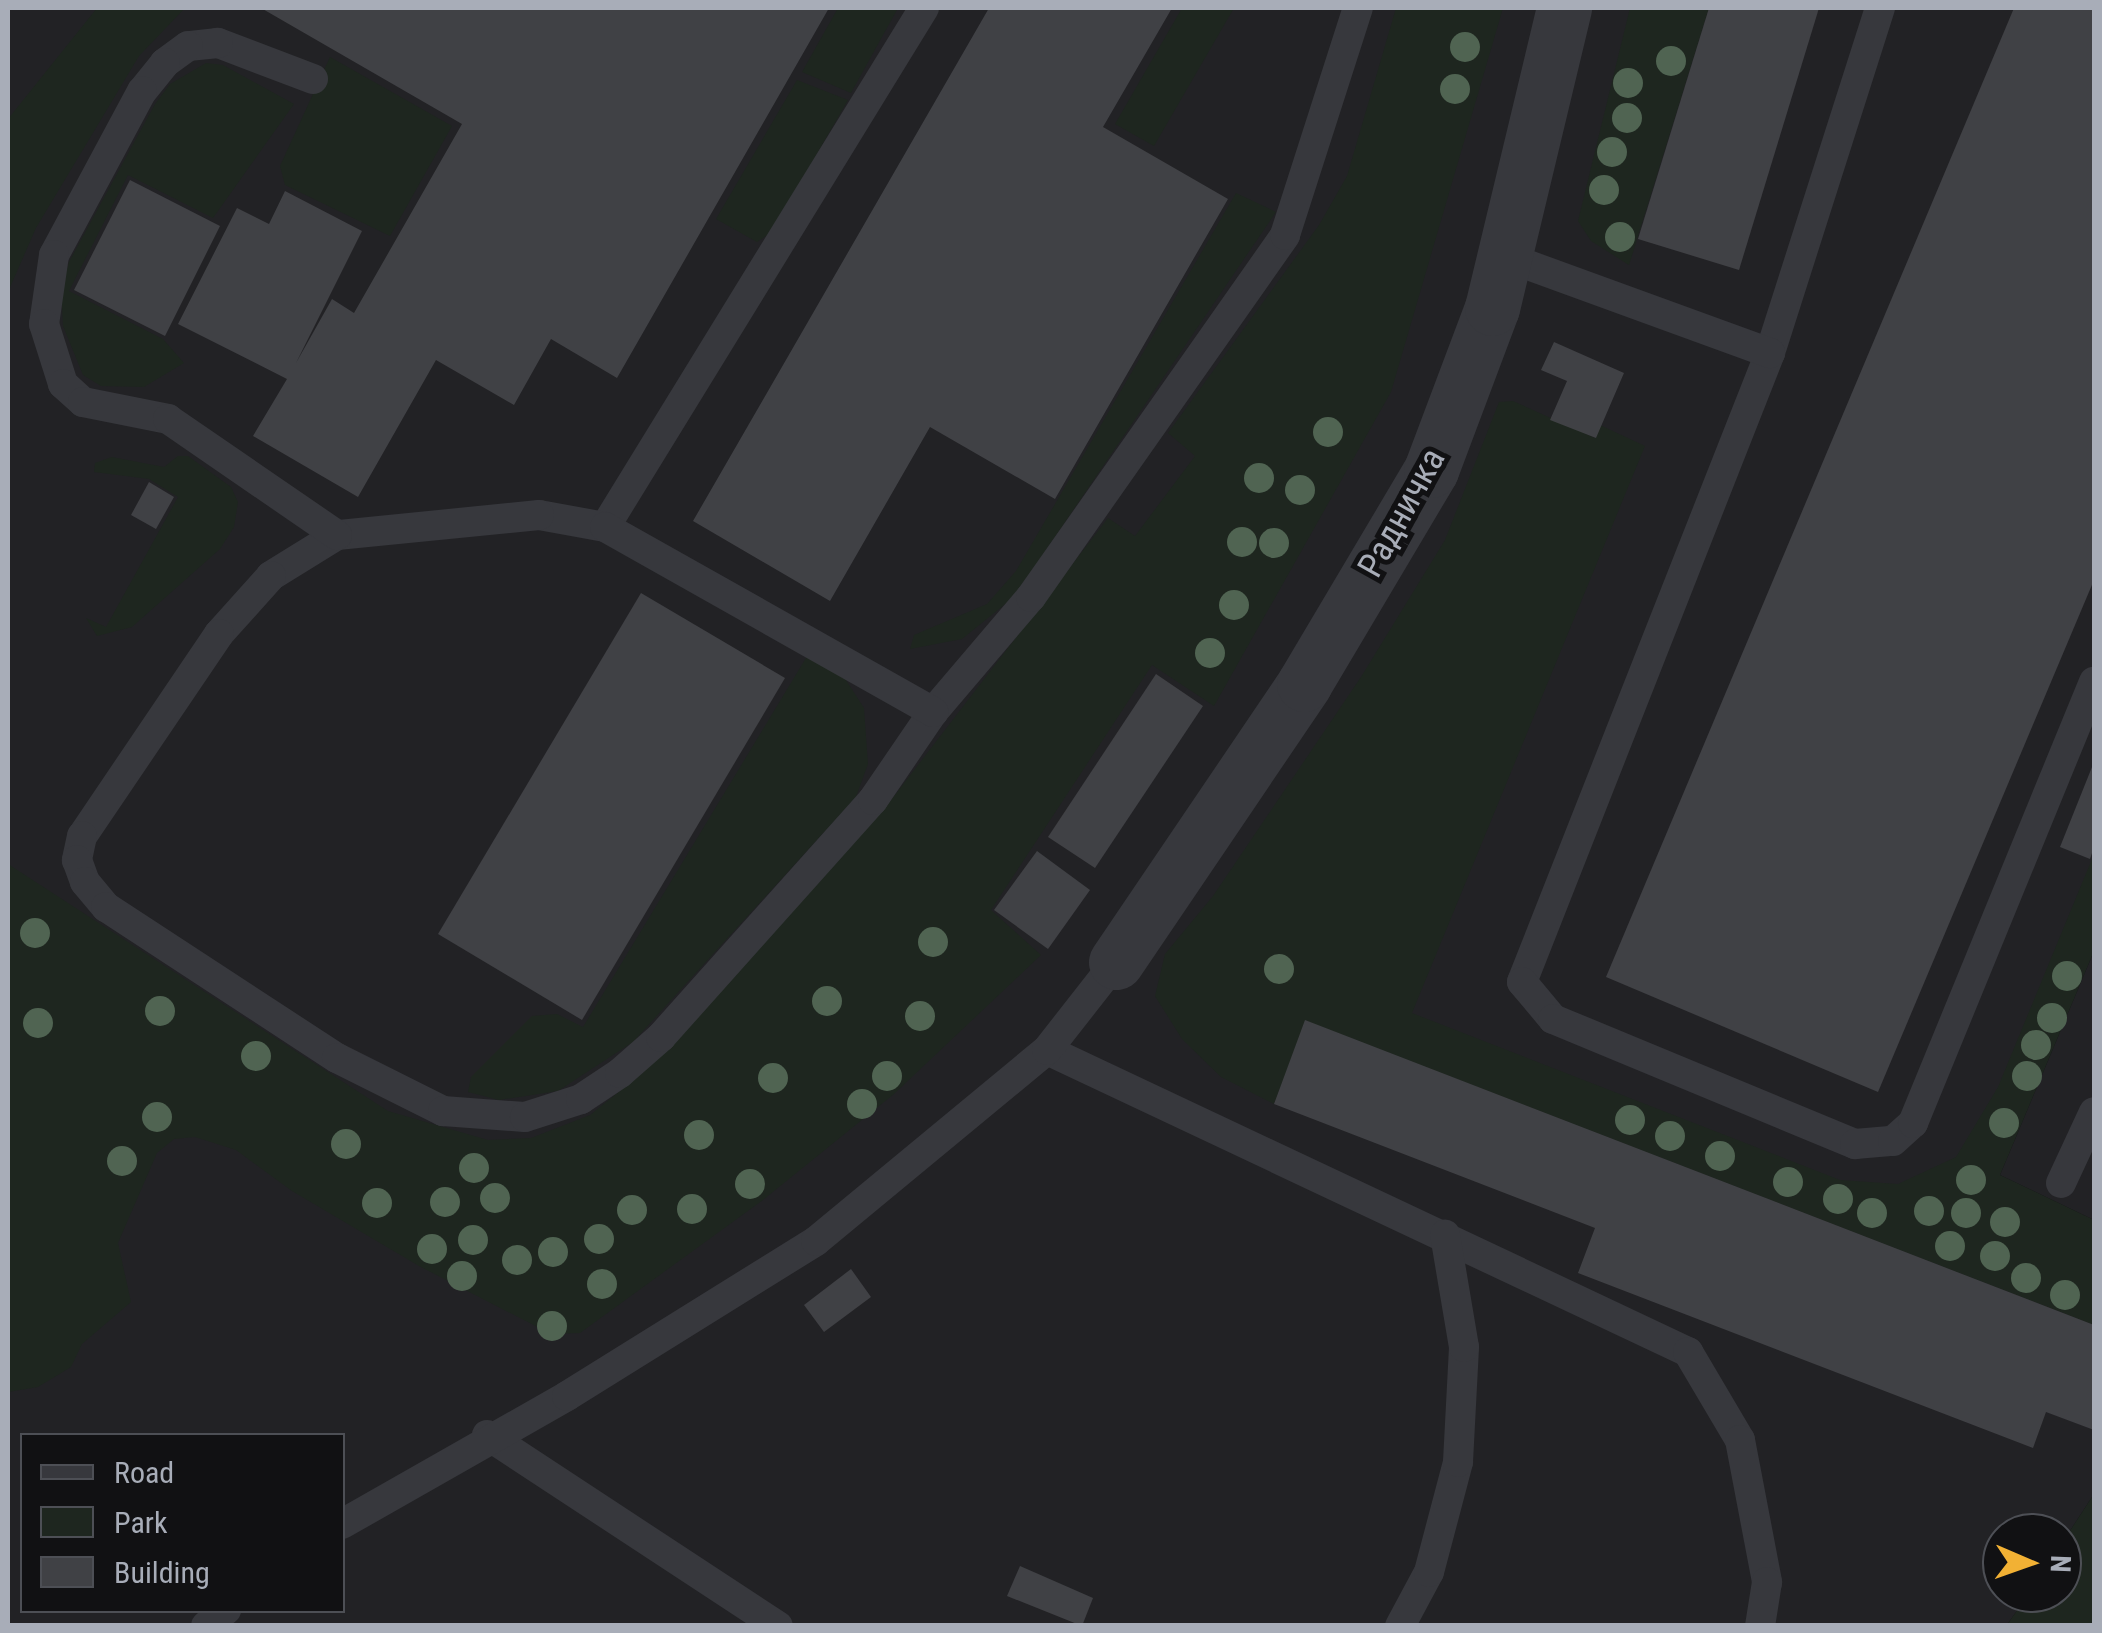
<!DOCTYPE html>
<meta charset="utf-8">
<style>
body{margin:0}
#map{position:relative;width:2102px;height:1633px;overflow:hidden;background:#161618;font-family:"Roboto Condensed",sans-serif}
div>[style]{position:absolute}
.built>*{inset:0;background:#222225}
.green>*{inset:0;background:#1e261f}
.building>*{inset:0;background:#404145}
.lane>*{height:30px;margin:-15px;padding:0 15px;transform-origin:15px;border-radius:15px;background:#37383d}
.street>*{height:55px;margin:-27.5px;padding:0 27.5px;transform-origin:27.5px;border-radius:27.5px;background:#37383d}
.trees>*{width:30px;height:30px;margin:-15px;border-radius:50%;background:#506452}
span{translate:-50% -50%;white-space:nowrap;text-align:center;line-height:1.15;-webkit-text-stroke:10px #111113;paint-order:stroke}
.street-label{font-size:35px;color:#a8adb8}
.frame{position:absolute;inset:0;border:10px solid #a8adb8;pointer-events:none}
.legend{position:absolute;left:20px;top:1433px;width:325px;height:180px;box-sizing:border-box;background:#111113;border:2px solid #4d4f55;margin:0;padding:12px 18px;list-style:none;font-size:30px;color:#a8adb8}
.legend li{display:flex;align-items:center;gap:20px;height:50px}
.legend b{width:50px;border:2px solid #4d4f55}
.north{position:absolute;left:1982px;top:1513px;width:100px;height:100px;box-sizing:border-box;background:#111113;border:2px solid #4d4f55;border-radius:50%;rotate:92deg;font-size:28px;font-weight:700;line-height:40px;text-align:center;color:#a8adb8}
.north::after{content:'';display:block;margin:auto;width:35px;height:45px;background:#f2b134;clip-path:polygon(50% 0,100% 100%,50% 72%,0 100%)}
</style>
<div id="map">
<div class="built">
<i style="clip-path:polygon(evenodd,8px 8px,2094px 8px,2094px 897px,1940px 1252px,2094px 1322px,2094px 1494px,2062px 1543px,2062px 1533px,2002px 1533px,2002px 1593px,2029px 1593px,2007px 1625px,8px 1626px,8px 8px,22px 1436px,342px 1436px,342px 1610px,22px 1610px,22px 1436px)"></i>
<i style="clip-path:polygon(2094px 951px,2094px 1220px,2000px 1175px)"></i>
</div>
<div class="green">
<i style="clip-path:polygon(97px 8px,185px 8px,139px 56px,36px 228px,8px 292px,8px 119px)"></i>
<i style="clip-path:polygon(838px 8px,898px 8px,851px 93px,802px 72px)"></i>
<i style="clip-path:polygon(1182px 8px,1234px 8px,1154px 146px,1115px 124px)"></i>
<i style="clip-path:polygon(1396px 8px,1503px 8px,1391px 392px,1214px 706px,1152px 665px,991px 910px,1041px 955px,894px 1094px,763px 1200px,580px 1333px,551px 1334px,419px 1266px,292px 1191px,236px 1150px,195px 1137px,174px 1139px,157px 1153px,118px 1243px,131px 1302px,82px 1344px,71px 1367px,38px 1387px,8px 1392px,8px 864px,388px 1111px,488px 1140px,531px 1138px,590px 1115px,631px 1082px,888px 804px,1108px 518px,1135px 536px,1195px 456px,1168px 433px,1319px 225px,1347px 176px)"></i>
<i style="clip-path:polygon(1630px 8px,1709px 8px,1629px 265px,1591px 241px,1578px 221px)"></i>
<i style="clip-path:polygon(330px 57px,452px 126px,390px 236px,285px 185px,280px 166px)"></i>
<i style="clip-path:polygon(206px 63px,223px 65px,294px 104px,213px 218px,128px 175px,69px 291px,163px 339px,184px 363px,144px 387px,101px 386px,83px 375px,63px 326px,61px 289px,69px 262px,155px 104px,170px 84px)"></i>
<i style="clip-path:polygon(797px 80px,848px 100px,772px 232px,757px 242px,716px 219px)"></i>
<i style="clip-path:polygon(1236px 193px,1276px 212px,1014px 597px,962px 639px,910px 649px,914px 635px,987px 604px,1016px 571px)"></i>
<i style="clip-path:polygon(1513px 401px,1595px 438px,1600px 425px,1645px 446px,1412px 1013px,1840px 1180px,1898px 1184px,1956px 1157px,1998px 1087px,2094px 854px,2094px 951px,2000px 1175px,2094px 1220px,2094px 1325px,1306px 1021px,1274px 1104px,1221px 1077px,1182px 1039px,1155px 996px,1165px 954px,1213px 896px,1361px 677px,1445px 540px,1499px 402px)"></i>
<i style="clip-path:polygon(178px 456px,188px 456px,231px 487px,238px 502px,234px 527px,220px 549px,132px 627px,97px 636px,86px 618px,106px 627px,178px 497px,149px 479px,94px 472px,95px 463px,112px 457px,164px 467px)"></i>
<i style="clip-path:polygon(809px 653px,842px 674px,864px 708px,868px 764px,856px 797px,633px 1042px,558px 1091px,499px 1100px,468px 1092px,471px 1077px,532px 1016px,557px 1014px,583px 1027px)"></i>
<i style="clip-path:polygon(2094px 1494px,2094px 1625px,2007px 1625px,2029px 1593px,2062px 1593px,2062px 1543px)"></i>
</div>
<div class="building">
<i style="clip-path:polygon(261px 8px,829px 8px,617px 378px,551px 339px,514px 405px,436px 360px,358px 497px,253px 436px,287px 379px,178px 324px,237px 208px,269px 224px,285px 191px,362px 231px,296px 363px,332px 299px,354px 313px,462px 124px)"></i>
<i style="clip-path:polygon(989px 8px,1172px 8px,1103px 127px,1228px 199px,1055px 499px,930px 427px,830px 601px,693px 521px)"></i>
<i style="clip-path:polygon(1709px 8px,1819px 8px,1739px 270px,1638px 239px)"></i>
<i style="clip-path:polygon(2014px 8px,2094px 8px,2094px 580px,1878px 1092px,1606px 977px)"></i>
<i style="clip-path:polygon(130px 180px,220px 226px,165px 336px,74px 290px)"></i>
<i style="clip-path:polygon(1554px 342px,1624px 373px,1596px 438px,1550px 420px,1567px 381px,1541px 370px)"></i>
<i style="clip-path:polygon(149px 482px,174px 497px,156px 529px,131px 515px)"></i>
<i style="clip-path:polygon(641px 593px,785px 678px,582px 1020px,438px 934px)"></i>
<i style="clip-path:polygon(1156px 674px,1203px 706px,1095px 868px,1048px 837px)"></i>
<i style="clip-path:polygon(2094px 762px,2094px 847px,2090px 859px,2060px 847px)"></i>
<i style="clip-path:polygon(1037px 851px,1090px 890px,1048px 949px,994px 910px)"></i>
<i style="clip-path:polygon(1305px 1020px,2094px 1325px,2094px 1430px,2046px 1412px,2033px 1448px,1578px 1273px,1595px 1228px,1274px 1104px)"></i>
<i style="clip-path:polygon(851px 1269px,871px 1297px,824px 1332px,804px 1305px)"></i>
<i style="clip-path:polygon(1020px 1566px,1093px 1598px,1082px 1626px,1007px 1596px)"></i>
</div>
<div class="lane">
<i style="left:924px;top:8px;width:609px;rotate:121.58deg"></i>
<i style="left:605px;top:527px;width:67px;rotate:-169.7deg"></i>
<i style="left:539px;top:515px;width:203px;rotate:174.3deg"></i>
<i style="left:337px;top:535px;width:78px;rotate:148.2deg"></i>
<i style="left:271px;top:576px;width:78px;rotate:131.9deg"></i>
<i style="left:219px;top:634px;width:244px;rotate:124.1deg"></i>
<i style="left:82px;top:836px;width:25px;rotate:102deg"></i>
<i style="left:77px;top:860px;width:23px;rotate:70deg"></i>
<i style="left:85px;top:882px;width:33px;rotate:50deg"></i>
<i style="left:106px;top:907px;width:276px;rotate:33.2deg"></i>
<i style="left:337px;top:1058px;width:119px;rotate:26.6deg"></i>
<i style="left:443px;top:1111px;width:82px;rotate:4.2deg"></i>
<i style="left:525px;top:1117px;width:59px;rotate:-17.8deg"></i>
<i style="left:581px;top:1099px;width:47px;rotate:-33.7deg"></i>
<i style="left:620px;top:1073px;width:55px;rotate:-41.3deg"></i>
<i style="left:661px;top:1037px;width:318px;rotate:-48.2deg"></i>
<i style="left:873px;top:800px;width:107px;rotate:-55.7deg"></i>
<i style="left:933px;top:712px;width:151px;rotate:-49.6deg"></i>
<i style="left:1031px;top:597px;width:442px;rotate:-54.9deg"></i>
<i style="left:1285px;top:235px;width:238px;rotate:-72.2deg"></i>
<i style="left:1880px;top:8px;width:362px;rotate:107.7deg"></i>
<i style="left:1770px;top:353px;width:676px;rotate:111.52deg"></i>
<i style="left:1522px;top:982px;width:48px;rotate:50deg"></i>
<i style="left:1553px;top:1019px;width:327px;rotate:22.5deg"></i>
<i style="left:1855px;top:1144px;width:38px;rotate:-5deg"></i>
<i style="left:1893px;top:1141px;width:27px;rotate:-42deg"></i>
<i style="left:1913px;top:1123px;width:477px;rotate:-67.7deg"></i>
<i style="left:313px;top:79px;width:102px;rotate:-159.2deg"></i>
<i style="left:218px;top:43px;width:30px;rotate:174deg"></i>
<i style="left:188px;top:46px;width:29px;rotate:144deg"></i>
<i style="left:165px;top:63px;width:36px;rotate:129deg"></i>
<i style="left:142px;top:91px;width:186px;rotate:118.2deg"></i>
<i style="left:54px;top:255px;width:70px;rotate:98.2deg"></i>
<i style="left:44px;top:324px;width:63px;rotate:72.4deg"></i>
<i style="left:63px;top:384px;width:27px;rotate:42deg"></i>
<i style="left:83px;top:402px;width:87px;rotate:11.3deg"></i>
<i style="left:168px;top:419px;width:205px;rotate:34.5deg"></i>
<i style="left:1506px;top:257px;width:281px;rotate:20deg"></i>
<i style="left:605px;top:527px;width:377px;rotate:29.4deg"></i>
<i style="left:1047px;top:1050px;width:709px;rotate:25.23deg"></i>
<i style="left:1688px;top:1352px;width:102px;rotate:59.4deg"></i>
<i style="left:1740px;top:1440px;width:145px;rotate:79.2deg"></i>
<i style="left:1767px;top:1582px;width:45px;rotate:99deg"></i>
<i style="left:2061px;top:1183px;width:78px;rotate:-65.1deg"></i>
<i style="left:487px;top:1435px;width:348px;rotate:33.3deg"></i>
<i style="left:342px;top:1524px;width:259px;rotate:-29.6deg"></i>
<i style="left:567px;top:1396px;width:293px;rotate:-31.9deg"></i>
<i style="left:816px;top:1241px;width:300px;rotate:-39.6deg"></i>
<i style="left:1047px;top:1050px;width:112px;rotate:-51.9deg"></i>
<i style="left:206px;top:1626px;width:26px;rotate:-39deg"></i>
<i style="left:1400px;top:1626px;width:61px;rotate:-61.8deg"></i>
<i style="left:1429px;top:1572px;width:114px;rotate:-75.2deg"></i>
<i style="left:1458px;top:1462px;width:115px;rotate:-87deg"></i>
<i style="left:1464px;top:1347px;width:114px;rotate:-99.6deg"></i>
</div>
<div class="street">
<i style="left:1116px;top:962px;width:336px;rotate:-55.9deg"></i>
<i style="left:1304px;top:684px;width:249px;rotate:-59.3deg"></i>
<i style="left:1431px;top:470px;width:173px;rotate:-69.4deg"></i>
<i style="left:1492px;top:308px;width:309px;rotate:-76.5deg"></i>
</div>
<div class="trees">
<i style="left:1465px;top:47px"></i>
<i style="left:1671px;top:61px"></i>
<i style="left:1628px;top:83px"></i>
<i style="left:1455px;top:89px"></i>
<i style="left:1627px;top:118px"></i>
<i style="left:1612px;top:152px"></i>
<i style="left:1604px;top:190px"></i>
<i style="left:1620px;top:237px"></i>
<i style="left:1328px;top:432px"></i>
<i style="left:1259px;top:478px"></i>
<i style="left:1300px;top:490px"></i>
<i style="left:1242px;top:542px"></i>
<i style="left:1274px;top:543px"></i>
<i style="left:1234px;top:605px"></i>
<i style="left:1210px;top:653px"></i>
<i style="left:35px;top:933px"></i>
<i style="left:933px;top:942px"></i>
<i style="left:1279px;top:969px"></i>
<i style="left:2067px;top:976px"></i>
<i style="left:827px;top:1001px"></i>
<i style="left:160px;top:1011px"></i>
<i style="left:920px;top:1016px"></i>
<i style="left:2052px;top:1018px"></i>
<i style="left:38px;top:1023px"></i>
<i style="left:2036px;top:1045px"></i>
<i style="left:256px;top:1056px"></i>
<i style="left:887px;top:1076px"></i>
<i style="left:2027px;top:1076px"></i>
<i style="left:773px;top:1078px"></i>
<i style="left:862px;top:1104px"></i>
<i style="left:157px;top:1117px"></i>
<i style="left:1630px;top:1120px"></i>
<i style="left:2004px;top:1123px"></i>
<i style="left:699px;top:1135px"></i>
<i style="left:1670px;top:1136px"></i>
<i style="left:346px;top:1144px"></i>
<i style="left:1720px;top:1156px"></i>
<i style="left:122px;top:1161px"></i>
<i style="left:474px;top:1168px"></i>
<i style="left:1971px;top:1180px"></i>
<i style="left:1788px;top:1182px"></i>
<i style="left:750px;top:1184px"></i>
<i style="left:495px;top:1198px"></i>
<i style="left:1838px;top:1199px"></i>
<i style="left:445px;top:1202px"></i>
<i style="left:377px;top:1203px"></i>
<i style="left:692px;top:1209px"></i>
<i style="left:632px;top:1210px"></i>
<i style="left:1929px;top:1211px"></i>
<i style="left:1872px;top:1213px"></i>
<i style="left:1966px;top:1213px"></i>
<i style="left:2005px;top:1222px"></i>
<i style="left:599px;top:1239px"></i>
<i style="left:473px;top:1240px"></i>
<i style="left:1950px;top:1246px"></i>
<i style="left:432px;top:1249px"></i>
<i style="left:553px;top:1252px"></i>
<i style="left:1995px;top:1256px"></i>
<i style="left:517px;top:1260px"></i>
<i style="left:462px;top:1276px"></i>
<i style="left:2026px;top:1278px"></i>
<i style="left:602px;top:1284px"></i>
<i style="left:2065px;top:1295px"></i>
<i style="left:552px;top:1326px"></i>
</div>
<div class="street-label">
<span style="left:1402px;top:513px;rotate:-61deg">Радничка</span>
</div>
<div class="frame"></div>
<ul class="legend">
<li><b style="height:12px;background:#37383d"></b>Road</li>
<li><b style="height:28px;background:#1e261f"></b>Park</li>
<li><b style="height:28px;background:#404145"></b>Building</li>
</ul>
<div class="north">N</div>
</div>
